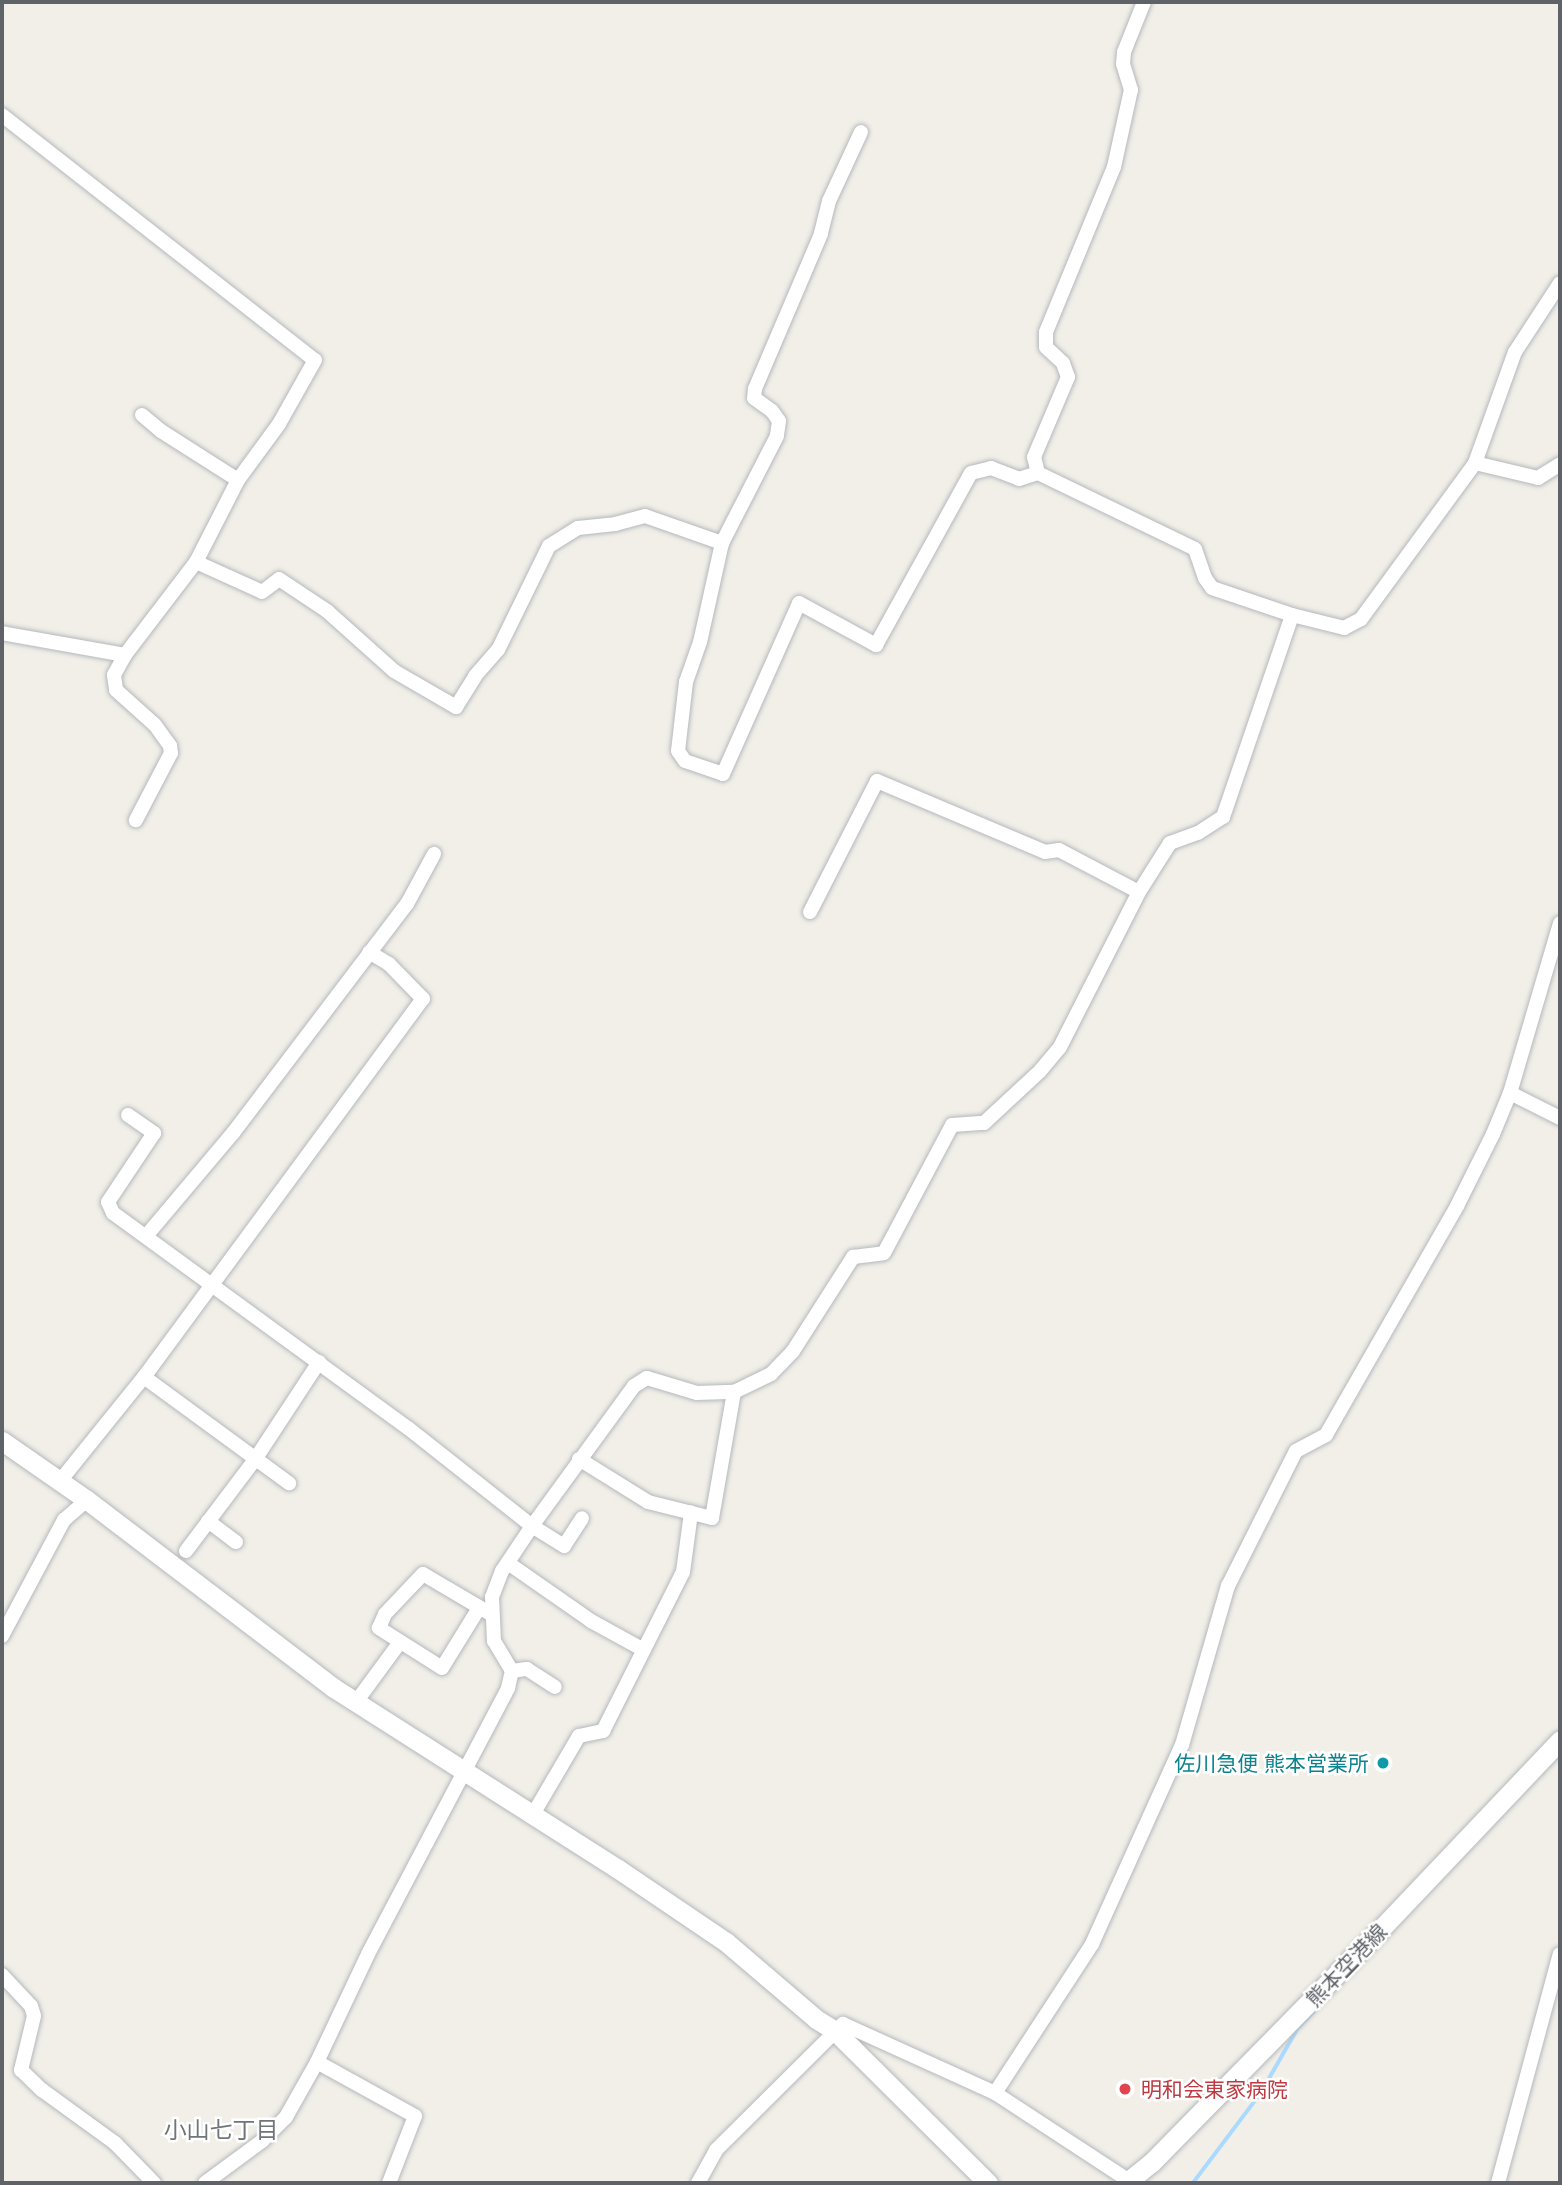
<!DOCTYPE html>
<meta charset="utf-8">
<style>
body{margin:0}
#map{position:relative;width:1562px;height:2185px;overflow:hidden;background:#f1efe8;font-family:Quicksand,"Noto Sans JP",sans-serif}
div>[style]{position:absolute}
.stream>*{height:3.5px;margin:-1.75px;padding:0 1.75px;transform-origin:1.75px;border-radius:1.75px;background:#aadaff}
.roads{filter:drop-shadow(0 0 2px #b5b8bc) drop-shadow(0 0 2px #b5b8bc)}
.street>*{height:14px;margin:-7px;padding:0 7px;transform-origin:7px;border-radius:7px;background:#fff}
.secondary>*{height:19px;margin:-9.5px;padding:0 9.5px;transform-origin:9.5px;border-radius:9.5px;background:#fff}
.dots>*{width:19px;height:19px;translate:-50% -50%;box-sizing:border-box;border:4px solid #fff;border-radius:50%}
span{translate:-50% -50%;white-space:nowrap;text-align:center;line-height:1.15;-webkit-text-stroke:5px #fff;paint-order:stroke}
.culture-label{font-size:21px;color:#0d838f}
.right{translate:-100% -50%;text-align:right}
.street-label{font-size:21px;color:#5f6368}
.health-label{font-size:21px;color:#be3a42}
.left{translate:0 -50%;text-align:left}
.neighbourhood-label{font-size:23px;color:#70757a}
.frame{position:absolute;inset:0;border:4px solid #5f6368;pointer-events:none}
</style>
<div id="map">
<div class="stream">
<i style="left:1193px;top:2183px;width:111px;rotate:-53deg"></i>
<i style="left:1260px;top:2094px;width:76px;rotate:-60.1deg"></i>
<i style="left:1298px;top:2028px;width:29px;rotate:-46deg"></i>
</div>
<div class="roads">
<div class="street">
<i style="left:2px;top:115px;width:397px;rotate:38.1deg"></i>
<i style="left:315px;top:360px;width:73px;rotate:119.4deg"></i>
<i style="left:279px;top:424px;width:69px;rotate:126.2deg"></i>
<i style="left:238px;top:480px;width:92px;rotate:117.1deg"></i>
<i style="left:196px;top:562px;width:117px;rotate:127.4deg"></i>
<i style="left:125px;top:655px;width:125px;rotate:-169.9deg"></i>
<i style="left:861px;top:132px;width:76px;rotate:114.9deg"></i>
<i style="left:829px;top:201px;width:34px;rotate:104deg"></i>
<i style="left:821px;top:234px;width:168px;rotate:113.1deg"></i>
<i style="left:755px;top:389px;width:9px;rotate:96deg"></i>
<i style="left:754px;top:398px;width:22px;rotate:36deg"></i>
<i style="left:772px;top:411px;width:12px;rotate:55deg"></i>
<i style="left:779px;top:421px;width:15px;rotate:98deg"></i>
<i style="left:777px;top:436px;width:120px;rotate:117.2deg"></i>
<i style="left:722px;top:543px;width:101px;rotate:102.5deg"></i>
<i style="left:700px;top:642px;width:42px;rotate:109.3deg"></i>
<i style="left:686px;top:682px;width:69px;rotate:96.6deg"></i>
<i style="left:678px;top:751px;width:12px;rotate:55deg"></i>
<i style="left:685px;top:761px;width:40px;rotate:18.9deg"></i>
<i style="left:723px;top:774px;width:187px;rotate:-66deg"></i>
<i style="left:799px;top:603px;width:88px;rotate:28.6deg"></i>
<i style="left:876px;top:645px;width:196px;rotate:-61.1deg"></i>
<i style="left:971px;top:473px;width:21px;rotate:-14deg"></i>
<i style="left:991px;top:468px;width:30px;rotate:21deg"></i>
<i style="left:1019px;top:479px;width:20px;rotate:-18deg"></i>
<i style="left:1038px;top:473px;width:174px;rotate:25.8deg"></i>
<i style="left:1195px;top:549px;width:31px;rotate:71deg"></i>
<i style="left:1205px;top:578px;width:12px;rotate:55deg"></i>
<i style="left:1212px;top:588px;width:84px;rotate:18.6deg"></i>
<i style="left:1292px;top:615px;width:54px;rotate:14deg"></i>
<i style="left:1344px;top:628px;width:19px;rotate:-28deg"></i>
<i style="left:1361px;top:619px;width:193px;rotate:-53.8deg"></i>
<i style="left:1475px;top:463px;width:118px;rotate:-70.2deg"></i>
<i style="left:1515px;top:352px;width:82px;rotate:-56.9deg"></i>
<i style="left:142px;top:415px;width:25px;rotate:40deg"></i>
<i style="left:161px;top:431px;width:91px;rotate:32.5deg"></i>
<i style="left:1475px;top:463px;width:65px;rotate:13.4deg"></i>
<i style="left:1538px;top:478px;width:26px;rotate:-32deg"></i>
<i style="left:1038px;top:473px;width:16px;rotate:-104deg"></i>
<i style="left:1034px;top:457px;width:87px;rotate:-67deg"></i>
<i style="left:1068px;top:377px;width:15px;rotate:-110deg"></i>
<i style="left:1063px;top:363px;width:23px;rotate:-137deg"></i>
<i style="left:1046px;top:347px;width:15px;rotate:-90deg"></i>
<i style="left:1046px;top:332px;width:178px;rotate:-67.6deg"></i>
<i style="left:1114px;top:167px;width:79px;rotate:-77.6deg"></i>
<i style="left:1131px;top:90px;width:27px;rotate:-107deg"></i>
<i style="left:1123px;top:64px;width:12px;rotate:-85deg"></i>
<i style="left:1124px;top:52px;width:54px;rotate:-68.2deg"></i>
<i style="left:196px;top:562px;width:72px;rotate:24.4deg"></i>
<i style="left:262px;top:592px;width:21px;rotate:-37deg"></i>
<i style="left:279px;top:579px;width:58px;rotate:33.7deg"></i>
<i style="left:327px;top:611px;width:90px;rotate:41.8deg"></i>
<i style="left:394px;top:671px;width:72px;rotate:30.1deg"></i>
<i style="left:456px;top:707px;width:36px;rotate:-58deg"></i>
<i style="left:475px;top:676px;width:35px;rotate:-49deg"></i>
<i style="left:498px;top:650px;width:116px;rotate:-63.9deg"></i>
<i style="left:549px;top:546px;width:34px;rotate:-32deg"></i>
<i style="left:578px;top:528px;width:37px;rotate:-6deg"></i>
<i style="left:615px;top:524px;width:31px;rotate:-15deg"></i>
<i style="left:645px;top:516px;width:82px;rotate:19.3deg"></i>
<i style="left:125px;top:655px;width:23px;rotate:119deg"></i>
<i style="left:114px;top:675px;width:15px;rotate:82deg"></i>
<i style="left:116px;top:690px;width:52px;rotate:41.9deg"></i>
<i style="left:155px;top:725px;width:26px;rotate:54deg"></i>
<i style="left:170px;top:746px;width:7px;rotate:82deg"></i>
<i style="left:171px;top:753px;width:76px;rotate:117.6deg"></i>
<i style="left:810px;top:912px;width:147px;rotate:-62.9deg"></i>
<i style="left:877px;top:781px;width:182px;rotate:22.9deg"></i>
<i style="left:1045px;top:852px;width:14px;rotate:-8deg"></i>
<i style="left:1059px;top:850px;width:90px;rotate:27.7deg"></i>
<i style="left:1510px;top:1093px;width:56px;rotate:26.6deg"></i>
<i style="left:128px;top:1115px;width:32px;rotate:35deg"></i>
<i style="left:154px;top:1133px;width:83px;rotate:123.7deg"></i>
<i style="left:108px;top:1202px;width:12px;rotate:66deg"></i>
<i style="left:113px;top:1213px;width:365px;rotate:36.1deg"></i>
<i style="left:408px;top:1428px;width:158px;rotate:38.3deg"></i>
<i style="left:532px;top:1526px;width:38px;rotate:32deg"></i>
<i style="left:564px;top:1546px;width:33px;rotate:-57deg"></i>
<i style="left:147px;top:1235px;width:133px;rotate:-49.9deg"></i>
<i style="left:233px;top:1133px;width:288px;rotate:-52.8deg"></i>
<i style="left:407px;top:904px;width:57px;rotate:-61.6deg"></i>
<i style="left:144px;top:1377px;width:180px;rotate:36.2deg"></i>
<i style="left:579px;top:1459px;width:81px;rotate:31.9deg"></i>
<i style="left:648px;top:1502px;width:66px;rotate:14deg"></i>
<i style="left:712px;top:1518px;width:128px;rotate:-80.1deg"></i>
<i style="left:60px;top:1481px;width:134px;rotate:-51.1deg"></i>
<i style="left:144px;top:1377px;width:470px;rotate:-53.6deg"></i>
<i style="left:423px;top:999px;width:49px;rotate:-134.2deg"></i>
<i style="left:389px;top:964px;width:23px;rotate:-149deg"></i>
<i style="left:208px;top:1521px;width:35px;rotate:37deg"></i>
<i style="left:186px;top:1551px;width:116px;rotate:-53deg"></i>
<i style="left:256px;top:1458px;width:115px;rotate:-56.7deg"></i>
<i style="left:508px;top:1563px;width:101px;rotate:34.9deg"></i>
<i style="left:591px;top:1621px;width:60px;rotate:28.7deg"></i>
<i style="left:479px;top:1608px;width:70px;rotate:121.7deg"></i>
<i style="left:442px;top:1668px;width:75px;rotate:-147.6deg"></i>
<i style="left:379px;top:1628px;width:15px;rotate:-67deg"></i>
<i style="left:385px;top:1614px;width:55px;rotate:-46.5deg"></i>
<i style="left:423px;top:1574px;width:79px;rotate:30.5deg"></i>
<i style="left:2px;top:1636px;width:132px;rotate:-61.9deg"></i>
<i style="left:64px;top:1520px;width:30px;rotate:-41deg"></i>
<i style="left:512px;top:1671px;width:15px;rotate:-8deg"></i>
<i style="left:527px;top:1669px;width:33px;rotate:33deg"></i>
<i style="left:356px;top:1702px;width:74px;rotate:-53.7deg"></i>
<i style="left:532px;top:1816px;width:93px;rotate:-59.6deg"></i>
<i style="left:579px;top:1736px;width:25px;rotate:-12deg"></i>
<i style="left:603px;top:1731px;width:178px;rotate:-63.3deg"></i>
<i style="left:683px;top:1572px;width:60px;rotate:-82.3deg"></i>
<i style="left:2px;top:1975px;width:42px;rotate:46.9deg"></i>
<i style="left:31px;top:2006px;width:10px;rotate:73deg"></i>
<i style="left:34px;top:2016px;width:56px;rotate:103.5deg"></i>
<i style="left:21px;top:2070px;width:29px;rotate:44deg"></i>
<i style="left:42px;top:2090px;width:90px;rotate:36deg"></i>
<i style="left:115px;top:2143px;width:56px;rotate:45.7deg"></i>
<i style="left:317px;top:2062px;width:112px;rotate:28.9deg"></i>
<i style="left:415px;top:2116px;width:72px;rotate:111.2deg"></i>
<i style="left:995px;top:2093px;width:178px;rotate:-56.9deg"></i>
<i style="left:1092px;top:1944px;width:218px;rotate:-65.7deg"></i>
<i style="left:1182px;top:1745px;width:166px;rotate:-73.9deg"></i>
<i style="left:1228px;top:1586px;width:151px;rotate:-63.3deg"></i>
<i style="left:1296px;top:1451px;width:34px;rotate:-28deg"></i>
<i style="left:1326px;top:1435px;width:264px;rotate:-60.2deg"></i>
<i style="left:1457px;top:1206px;width:80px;rotate:-63.4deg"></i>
<i style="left:1493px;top:1134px;width:44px;rotate:-67.5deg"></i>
<i style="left:1510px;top:1093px;width:177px;rotate:-73.6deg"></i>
<i style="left:205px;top:2183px;width:71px;rotate:-36.4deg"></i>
<i style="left:262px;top:2141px;width:34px;rotate:-45deg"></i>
<i style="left:286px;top:2117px;width:63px;rotate:-60.6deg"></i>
<i style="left:317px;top:2062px;width:119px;rotate:-64.7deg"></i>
<i style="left:368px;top:1954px;width:301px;rotate:-62.2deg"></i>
<i style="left:508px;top:1688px;width:17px;rotate:-77deg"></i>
<i style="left:512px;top:1671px;width:35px;rotate:-121deg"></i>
<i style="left:494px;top:1641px;width:44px;rotate:-92.6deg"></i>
<i style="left:492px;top:1597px;width:28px;rotate:-69deg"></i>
<i style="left:502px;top:1571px;width:54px;rotate:-56.3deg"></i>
<i style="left:532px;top:1526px;width:173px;rotate:-53.9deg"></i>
<i style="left:634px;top:1386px;width:15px;rotate:-32deg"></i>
<i style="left:647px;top:1378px;width:52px;rotate:16.7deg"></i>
<i style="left:697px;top:1393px;width:37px;rotate:-2deg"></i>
<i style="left:734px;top:1392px;width:41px;rotate:-25.9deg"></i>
<i style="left:771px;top:1374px;width:32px;rotate:-46deg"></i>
<i style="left:793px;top:1351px;width:112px;rotate:-57.4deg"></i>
<i style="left:853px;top:1257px;width:31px;rotate:-7deg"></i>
<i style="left:884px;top:1253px;width:145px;rotate:-62deg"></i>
<i style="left:952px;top:1125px;width:32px;rotate:-4deg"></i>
<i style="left:984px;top:1123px;width:76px;rotate:-42.9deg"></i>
<i style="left:1040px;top:1071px;width:31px;rotate:-50deg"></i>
<i style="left:1060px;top:1047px;width:174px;rotate:-63deg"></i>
<i style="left:1139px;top:892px;width:58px;rotate:-57.7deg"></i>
<i style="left:1170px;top:843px;width:30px;rotate:-20deg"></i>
<i style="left:1198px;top:833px;width:30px;rotate:-33deg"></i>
<i style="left:1223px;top:817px;width:213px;rotate:-71.1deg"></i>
<i style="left:698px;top:2183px;width:38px;rotate:-61deg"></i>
<i style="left:716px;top:2150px;width:179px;rotate:-44.8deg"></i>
<i style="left:843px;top:2024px;width:167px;rotate:24.4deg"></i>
<i style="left:995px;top:2093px;width:159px;rotate:33.2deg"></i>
<i style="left:1498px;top:2183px;width:237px;rotate:-74.9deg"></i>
</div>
<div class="secondary">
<i style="left:2px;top:1441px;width:103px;rotate:34.8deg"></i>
<i style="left:87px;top:1500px;width:310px;rotate:37.3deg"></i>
<i style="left:334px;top:1688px;width:337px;rotate:32.5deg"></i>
<i style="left:618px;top:1869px;width:130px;rotate:34.1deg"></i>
<i style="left:726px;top:1942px;width:118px;rotate:40.5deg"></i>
<i style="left:816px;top:2019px;width:22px;rotate:32deg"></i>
<i style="left:835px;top:2031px;width:216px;rotate:44.8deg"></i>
<i style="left:1126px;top:2183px;width:32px;rotate:-39deg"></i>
<i style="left:1151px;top:2163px;width:321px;rotate:-45.5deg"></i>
<i style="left:1376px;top:1934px;width:267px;rotate:-46.5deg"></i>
</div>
</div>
<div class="dots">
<i style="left:1383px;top:1763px;background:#0f9aa8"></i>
<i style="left:1125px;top:2089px;background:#e0444e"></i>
</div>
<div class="culture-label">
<span class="right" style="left:1369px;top:1763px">佐川急便 熊本営業所</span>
</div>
<div class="street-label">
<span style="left:1346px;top:1965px;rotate:-46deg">熊本空港線</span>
</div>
<div class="health-label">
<span class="left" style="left:1141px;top:2089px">明和会東家病院</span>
</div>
<div class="neighbourhood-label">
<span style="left:221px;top:2130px">小山七丁目</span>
</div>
<div class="frame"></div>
</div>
